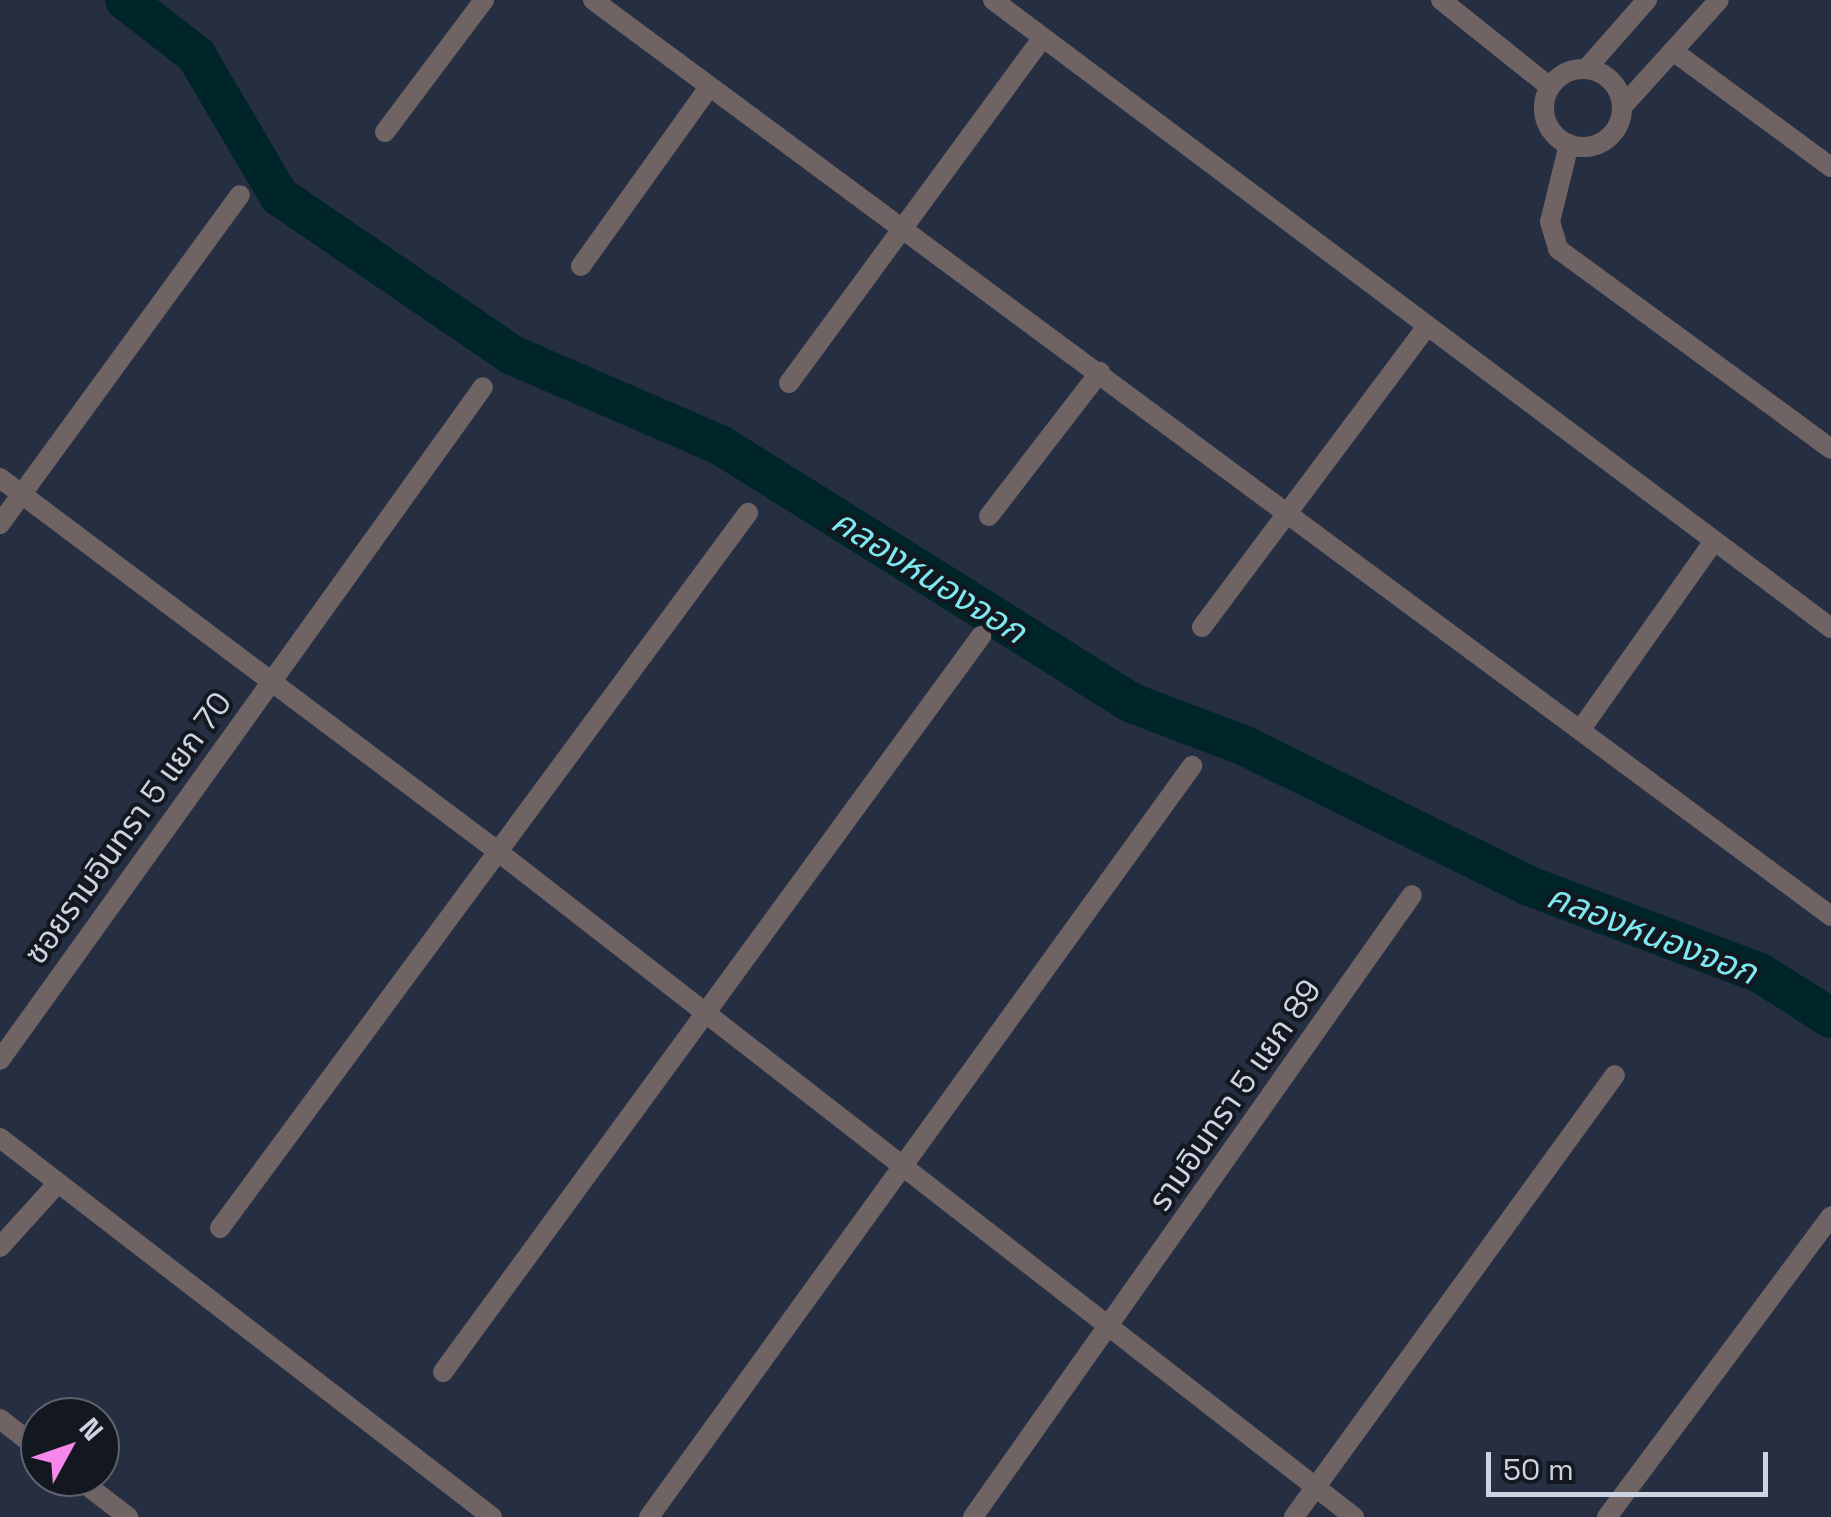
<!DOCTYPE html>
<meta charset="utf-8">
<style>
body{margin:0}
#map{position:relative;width:1831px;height:1517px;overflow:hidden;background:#262f42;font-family:"Space Grotesk","Noto Sans Thai",sans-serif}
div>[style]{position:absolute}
.canal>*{height:40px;margin:-20px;padding:0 20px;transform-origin:20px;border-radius:20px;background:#002528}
.minor>*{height:20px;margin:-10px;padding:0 10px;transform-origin:10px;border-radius:10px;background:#706364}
.minor>.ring{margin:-10px;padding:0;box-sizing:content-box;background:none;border:20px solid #706364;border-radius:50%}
span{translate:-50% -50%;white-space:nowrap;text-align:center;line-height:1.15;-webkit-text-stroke:8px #131720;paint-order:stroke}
.street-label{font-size:32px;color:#cdd3e0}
.water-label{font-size:35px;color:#7fe8ef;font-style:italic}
.north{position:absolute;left:20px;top:1397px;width:100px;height:100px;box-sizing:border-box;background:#131720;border:2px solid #5d626d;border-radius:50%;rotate:50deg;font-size:28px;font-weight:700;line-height:40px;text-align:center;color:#cdd3e0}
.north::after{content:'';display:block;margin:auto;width:35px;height:45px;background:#f688ec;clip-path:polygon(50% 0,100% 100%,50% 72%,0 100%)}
.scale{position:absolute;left:1486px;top:1452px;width:282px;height:45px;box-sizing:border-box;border:5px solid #cdd3e0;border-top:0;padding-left:12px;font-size:30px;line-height:35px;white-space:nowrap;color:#cdd3e0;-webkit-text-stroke:8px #131720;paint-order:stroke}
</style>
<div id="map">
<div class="canal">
<i style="left:125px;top:0;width:90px;rotate:37.8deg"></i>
<i style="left:196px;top:55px;width:164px;rotate:59.5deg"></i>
<i style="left:279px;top:196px;width:282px;rotate:34.3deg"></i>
<i style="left:512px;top:355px;width:229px;rotate:23.4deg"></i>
<i style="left:722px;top:446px;width:484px;rotate:32.1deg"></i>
<i style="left:1132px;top:703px;width:121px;rotate:20.8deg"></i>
<i style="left:1245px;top:746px;width:317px;rotate:26.2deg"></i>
<i style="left:1529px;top:886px;width:247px;rotate:20.6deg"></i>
<i style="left:1760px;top:973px;width:84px;rotate:32.4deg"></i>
</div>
<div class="minor">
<i style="left:593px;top:0;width:1540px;rotate:36.5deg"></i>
<i style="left:993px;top:0;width:1047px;rotate:36.85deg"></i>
<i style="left:1441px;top:0;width:139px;rotate:38.6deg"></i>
<i style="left:1677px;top:54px;width:191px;rotate:36.3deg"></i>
<i style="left:1587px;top:68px;width:91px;rotate:-48.6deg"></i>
<i class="ring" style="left:1544px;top:69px;width:58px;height:58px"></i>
<i style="left:1622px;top:107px;width:144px;rotate:-47.8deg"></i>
<i style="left:385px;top:132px;width:165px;rotate:-53.1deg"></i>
<i style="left:1569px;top:144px;width:80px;rotate:103.7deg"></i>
<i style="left:1550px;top:222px;width:28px;rotate:73deg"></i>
<i style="left:1558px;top:249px;width:338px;rotate:36.2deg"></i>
<i style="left:581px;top:266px;width:221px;rotate:-54.4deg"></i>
<i style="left:789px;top:383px;width:428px;rotate:-53.7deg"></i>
<i style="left:0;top:478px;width:620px;rotate:36.87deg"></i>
<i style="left:496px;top:850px;width:1087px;rotate:37.86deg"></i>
<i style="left:989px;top:516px;width:182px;rotate:-52.4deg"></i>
<i style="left:0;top:524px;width:407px;rotate:-53.9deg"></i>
<i style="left:1202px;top:627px;width:376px;rotate:-53.2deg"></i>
<i style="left:1581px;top:729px;width:230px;rotate:-54.7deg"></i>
<i style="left:0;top:1060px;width:828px;rotate:-54.33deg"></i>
<i style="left:0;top:1138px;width:621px;rotate:37.61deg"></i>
<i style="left:220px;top:1228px;width:889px;rotate:-53.56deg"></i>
<i style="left:0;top:1247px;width:85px;rotate:-47.9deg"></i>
<i style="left:443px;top:1372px;width:912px;rotate:-53.83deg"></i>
<i style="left:0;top:1419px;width:51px;rotate:37.8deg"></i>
<i style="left:76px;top:1477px;width:66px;rotate:37.6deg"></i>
<i style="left:649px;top:1517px;width:927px;rotate:-54.13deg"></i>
<i style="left:973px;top:1517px;width:761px;rotate:-54.79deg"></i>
<i style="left:1294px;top:1517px;width:546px;rotate:-54.01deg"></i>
<i style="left:1607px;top:1517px;width:375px;rotate:-53.3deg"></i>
</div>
<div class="street-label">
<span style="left:128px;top:828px;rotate:-54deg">ซอยรามอินทรา 5 แยก 70</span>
<span style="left:1235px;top:1095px;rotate:-55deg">รามอินทรา 5 แยก 89</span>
</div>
<div class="water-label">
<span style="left:929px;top:576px;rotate:32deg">คลองหนองจอก</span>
<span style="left:1652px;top:934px;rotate:21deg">คลองหนองจอก</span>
</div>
<div class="north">N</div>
<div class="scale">50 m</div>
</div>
